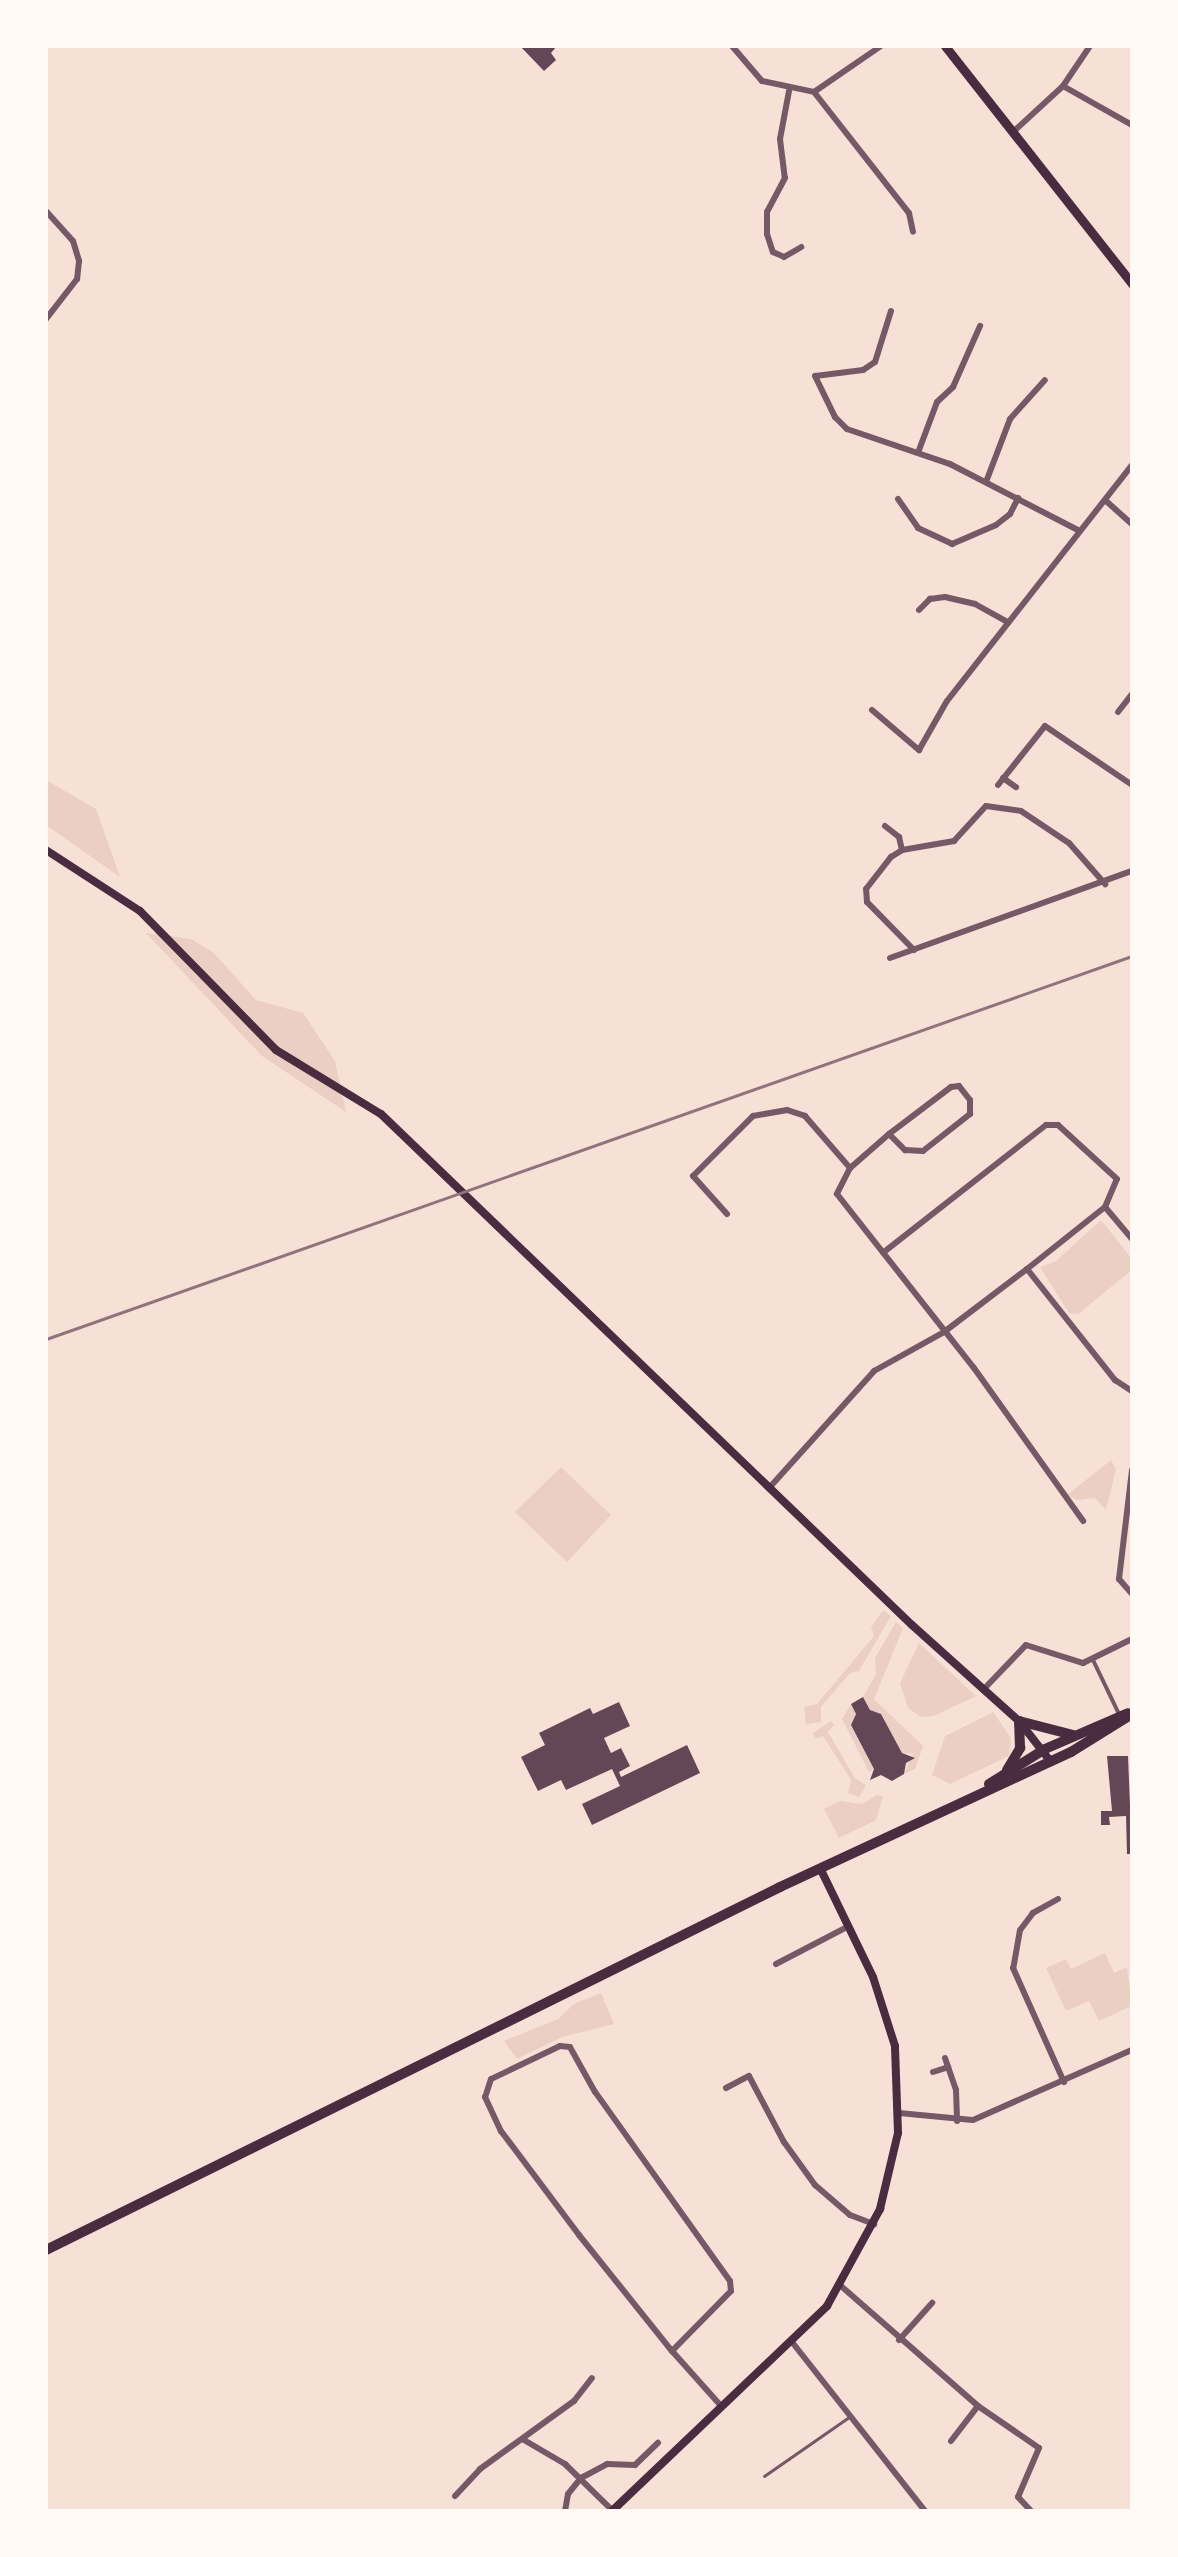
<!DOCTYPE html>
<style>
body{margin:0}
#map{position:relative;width:1178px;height:2557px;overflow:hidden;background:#f7e1d7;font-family:"PT Sans",sans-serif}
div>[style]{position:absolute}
.green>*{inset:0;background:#ebcfc5}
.building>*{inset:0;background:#644757}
.service>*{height:3px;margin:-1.5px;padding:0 1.5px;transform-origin:1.5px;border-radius:1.5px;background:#755966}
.pedestrian>*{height:4px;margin:-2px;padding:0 2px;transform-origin:2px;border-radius:2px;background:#755966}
.minor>*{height:6px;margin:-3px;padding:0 3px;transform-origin:3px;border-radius:3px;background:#755966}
.secondary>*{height:8px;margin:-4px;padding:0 4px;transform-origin:4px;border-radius:4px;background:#4a2c40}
.primary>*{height:9px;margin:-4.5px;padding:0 4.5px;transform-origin:4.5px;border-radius:4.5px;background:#4a2c40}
.trunk>*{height:10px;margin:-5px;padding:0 5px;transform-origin:5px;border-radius:5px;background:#4a2c40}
.rail>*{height:3px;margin:-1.5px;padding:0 1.5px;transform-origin:1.5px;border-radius:1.5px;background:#8f747c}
span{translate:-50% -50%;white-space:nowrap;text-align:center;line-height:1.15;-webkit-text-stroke:6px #fffaf5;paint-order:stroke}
.frame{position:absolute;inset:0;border:48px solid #fffaf5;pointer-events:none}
</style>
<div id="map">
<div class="green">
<i style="clip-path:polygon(46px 780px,96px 809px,120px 877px,46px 825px)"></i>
<i style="clip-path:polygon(146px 933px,191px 939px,214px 953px,256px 1000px,303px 1013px,335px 1061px,346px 1112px,262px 1056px)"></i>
<i style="clip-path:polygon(1101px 1220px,1132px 1259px,1132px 1270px,1078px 1314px,1069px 1313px,1040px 1267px,1056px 1261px)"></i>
<i style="clip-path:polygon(1111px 1460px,1116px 1469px,1106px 1510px,1095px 1498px,1077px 1500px,1067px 1495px)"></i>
<i style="clip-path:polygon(561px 1467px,611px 1515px,567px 1562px,515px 1512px)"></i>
<i style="clip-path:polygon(883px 1610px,891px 1616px,859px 1671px,850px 1673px,821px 1707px,821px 1722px,806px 1724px,804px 1707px,817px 1704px,874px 1636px,871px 1627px)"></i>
<i style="clip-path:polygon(896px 1622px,903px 1628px,874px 1699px,923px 1746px,915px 1769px,904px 1774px,913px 1754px,902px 1753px,881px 1714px,870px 1710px,863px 1697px,876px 1674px,875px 1658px)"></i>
<i style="clip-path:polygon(919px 1643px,976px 1696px,934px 1716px,921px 1717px,908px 1708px,900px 1683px)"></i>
<i style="clip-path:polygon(851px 1704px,856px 1714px,851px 1725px,874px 1769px,869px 1772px,842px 1719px)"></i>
<i style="clip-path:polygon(993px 1712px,1011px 1738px,1009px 1756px,950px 1784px,932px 1775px,945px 1736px)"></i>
<i style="clip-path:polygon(831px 1721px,834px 1725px,828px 1732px,855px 1778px,866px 1785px,859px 1797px,848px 1793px,851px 1780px,823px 1736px,815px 1739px,813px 1733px)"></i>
<i style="clip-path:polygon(877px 1795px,883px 1796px,876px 1820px,839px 1838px,824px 1809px,840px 1801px,862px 1804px)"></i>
<i style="clip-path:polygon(1105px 1953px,1114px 1973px,1127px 1967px,1132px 2006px,1099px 2021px,1089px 2001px,1066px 2011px,1046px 1968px,1066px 1959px,1071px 1969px)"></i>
<i style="clip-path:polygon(601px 1993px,614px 2024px,562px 2037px,517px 2059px,504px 2041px,558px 2019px,574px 2004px)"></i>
</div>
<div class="building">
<i style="clip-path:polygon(520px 46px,557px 46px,551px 53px,556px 60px,544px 71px)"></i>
<i style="clip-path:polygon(863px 1697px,870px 1710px,881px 1714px,902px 1753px,915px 1758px,906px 1763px,904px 1774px,892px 1781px,881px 1775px,870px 1780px,874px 1769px,851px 1725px,856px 1714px,851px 1704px)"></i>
<i style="clip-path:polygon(619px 1702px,630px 1726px,604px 1738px,611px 1753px,621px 1748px,630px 1766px,619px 1772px,621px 1777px,687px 1745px,700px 1773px,592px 1825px,582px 1804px,620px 1786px,612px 1769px,566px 1790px,561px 1780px,538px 1791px,521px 1757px,545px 1745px,539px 1733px,590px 1708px,593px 1714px)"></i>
<i style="clip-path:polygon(1107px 1756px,1128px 1756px,1132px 1854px,1127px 1854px,1126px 1816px,1109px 1817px,1110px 1825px,1101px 1825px,1101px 1811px,1112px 1811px)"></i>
</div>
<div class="service">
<i style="left:764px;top:2476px;width:103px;rotate:-34.8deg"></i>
</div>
<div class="pedestrian">
<i style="left:1093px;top:1660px;width:62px;rotate:64.3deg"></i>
</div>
<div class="minor">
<i style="left:732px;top:46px;width:46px;rotate:49.4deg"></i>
<i style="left:762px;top:81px;width:53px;rotate:11.9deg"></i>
<i style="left:814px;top:92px;width:81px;rotate:-34.5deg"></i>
<i style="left:1063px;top:86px;width:79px;rotate:29.5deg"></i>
<i style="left:789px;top:91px;width:49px;rotate:100.6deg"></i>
<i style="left:780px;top:139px;width:39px;rotate:83deg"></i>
<i style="left:785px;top:178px;width:38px;rotate:118deg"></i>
<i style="left:767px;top:212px;width:22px;rotate:90deg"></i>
<i style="left:767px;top:234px;width:19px;rotate:72deg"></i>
<i style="left:773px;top:252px;width:12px;rotate:24deg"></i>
<i style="left:784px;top:257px;width:20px;rotate:-30deg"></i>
<i style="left:814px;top:92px;width:154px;rotate:51.9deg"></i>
<i style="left:909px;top:213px;width:19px;rotate:78deg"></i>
<i style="left:1013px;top:132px;width:68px;rotate:-42.6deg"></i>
<i style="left:1063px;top:86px;width:48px;rotate:-56deg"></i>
<i style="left:46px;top:211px;width:40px;rotate:48deg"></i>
<i style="left:73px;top:241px;width:21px;rotate:73deg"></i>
<i style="left:79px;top:261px;width:18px;rotate:96deg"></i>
<i style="left:77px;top:279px;width:51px;rotate:127.8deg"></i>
<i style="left:891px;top:311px;width:53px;rotate:107.4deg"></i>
<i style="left:875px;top:362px;width:14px;rotate:146deg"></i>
<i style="left:863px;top:370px;width:48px;rotate:172.9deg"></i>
<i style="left:815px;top:376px;width:46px;rotate:64deg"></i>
<i style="left:835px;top:417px;width:17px;rotate:45deg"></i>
<i style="left:847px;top:429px;width:109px;rotate:18.8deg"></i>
<i style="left:950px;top:464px;width:146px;rotate:27.3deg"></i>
<i style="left:919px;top:450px;width:51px;rotate:-69.4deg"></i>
<i style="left:937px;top:402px;width:22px;rotate:-43deg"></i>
<i style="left:953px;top:387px;width:67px;rotate:-66.1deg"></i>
<i style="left:986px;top:482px;width:67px;rotate:-69.1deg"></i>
<i style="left:1010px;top:419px;width:52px;rotate:-48.1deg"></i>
<i style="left:898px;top:499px;width:35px;rotate:55deg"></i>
<i style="left:918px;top:528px;width:38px;rotate:25deg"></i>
<i style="left:952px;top:544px;width:48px;rotate:-23.4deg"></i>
<i style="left:996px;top:525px;width:18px;rotate:-38deg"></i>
<i style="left:1010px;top:514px;width:18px;rotate:-63deg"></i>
<i style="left:1105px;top:500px;width:36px;rotate:42deg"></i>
<i style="left:919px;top:610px;width:16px;rotate:-45deg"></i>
<i style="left:930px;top:599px;width:15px;rotate:-8deg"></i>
<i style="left:945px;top:597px;width:31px;rotate:13deg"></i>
<i style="left:975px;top:604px;width:38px;rotate:29deg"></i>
<i style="left:872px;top:710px;width:62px;rotate:40.4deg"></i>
<i style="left:919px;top:750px;width:56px;rotate:-60.3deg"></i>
<i style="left:947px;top:701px;width:300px;rotate:-51.9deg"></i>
<i style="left:1118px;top:712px;width:23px;rotate:-52deg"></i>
<i style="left:1003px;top:778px;width:16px;rotate:35deg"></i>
<i style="left:998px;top:785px;width:75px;rotate:-51.5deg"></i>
<i style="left:1045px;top:726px;width:105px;rotate:34.1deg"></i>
<i style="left:885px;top:826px;width:18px;rotate:38deg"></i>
<i style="left:899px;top:837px;width:13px;rotate:77deg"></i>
<i style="left:914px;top:950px;width:67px;rotate:-134.4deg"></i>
<i style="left:867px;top:902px;width:13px;rotate:-94deg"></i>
<i style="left:866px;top:889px;width:41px;rotate:-52deg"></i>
<i style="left:891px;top:857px;width:13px;rotate:-32deg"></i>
<i style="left:902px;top:850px;width:53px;rotate:-9.8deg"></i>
<i style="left:954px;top:841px;width:47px;rotate:-47.6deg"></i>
<i style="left:986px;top:806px;width:35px;rotate:8deg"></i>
<i style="left:1021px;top:811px;width:58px;rotate:33.7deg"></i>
<i style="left:1069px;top:843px;width:55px;rotate:48.7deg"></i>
<i style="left:890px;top:958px;width:257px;rotate:-19.8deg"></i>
<i style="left:889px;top:1134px;width:23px;rotate:45deg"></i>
<i style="left:905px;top:1150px;width:18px;rotate:3deg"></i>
<i style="left:923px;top:1151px;width:60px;rotate:-38.2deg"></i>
<i style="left:970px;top:1114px;width:14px;rotate:-90deg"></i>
<i style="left:970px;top:1100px;width:18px;rotate:-128deg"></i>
<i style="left:959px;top:1086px;width:8px;rotate:173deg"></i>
<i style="left:951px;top:1087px;width:78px;rotate:142.8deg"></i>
<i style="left:889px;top:1134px;width:52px;rotate:138.9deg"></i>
<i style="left:850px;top:1168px;width:29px;rotate:117deg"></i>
<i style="left:837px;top:1194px;width:221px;rotate:51.8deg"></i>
<i style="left:974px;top:1368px;width:188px;rotate:54.5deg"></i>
<i style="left:1105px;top:1207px;width:42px;rotate:49.8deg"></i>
<i style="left:727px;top:1214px;width:51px;rotate:-131.8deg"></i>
<i style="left:693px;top:1176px;width:85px;rotate:-45deg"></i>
<i style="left:753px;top:1116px;width:35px;rotate:-10deg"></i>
<i style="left:787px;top:1110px;width:19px;rotate:18deg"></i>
<i style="left:805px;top:1116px;width:69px;rotate:49.1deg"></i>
<i style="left:1027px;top:1269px;width:142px;rotate:51.6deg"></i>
<i style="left:1115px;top:1380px;width:20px;rotate:33deg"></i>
<i style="left:1132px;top:1470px;width:110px;rotate:96.8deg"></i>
<i style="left:1119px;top:1579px;width:20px;rotate:49deg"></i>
<i style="left:770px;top:1487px;width:156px;rotate:-48.1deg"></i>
<i style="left:874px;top:1371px;width:80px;rotate:-29.1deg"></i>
<i style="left:944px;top:1332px;width:104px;rotate:-37.2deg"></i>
<i style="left:1027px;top:1269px;width:100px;rotate:-38.5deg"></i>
<i style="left:1105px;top:1207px;width:30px;rotate:-67deg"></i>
<i style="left:1117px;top:1179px;width:80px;rotate:-137.5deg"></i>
<i style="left:1058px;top:1125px;width:12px;rotate:180deg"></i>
<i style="left:1046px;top:1125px;width:207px;rotate:141.9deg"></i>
<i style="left:983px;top:1690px;width:62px;rotate:-46.3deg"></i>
<i style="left:1026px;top:1645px;width:60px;rotate:17.5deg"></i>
<i style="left:1083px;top:1663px;width:55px;rotate:-26.1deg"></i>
<i style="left:1058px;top:1899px;width:29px;rotate:151deg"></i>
<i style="left:1033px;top:1913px;width:21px;rotate:127deg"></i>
<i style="left:1020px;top:1930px;width:39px;rotate:100deg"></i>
<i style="left:1013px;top:1968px;width:125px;rotate:65.9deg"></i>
<i style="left:776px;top:1964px;width:82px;rotate:-27.5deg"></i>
<i style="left:945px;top:2058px;width:34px;rotate:71deg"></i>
<i style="left:956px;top:2090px;width:31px;rotate:88deg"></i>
<i style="left:933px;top:2072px;width:16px;rotate:-18deg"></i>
<i style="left:726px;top:2088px;width:26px;rotate:-28deg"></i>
<i style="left:749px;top:2076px;width:75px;rotate:62.1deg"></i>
<i style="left:784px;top:2142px;width:53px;rotate:54.2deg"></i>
<i style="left:815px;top:2185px;width:46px;rotate:40.6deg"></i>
<i style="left:850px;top:2215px;width:26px;rotate:21deg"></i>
<i style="left:899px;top:2113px;width:74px;rotate:5.4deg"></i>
<i style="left:973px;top:2120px;width:174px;rotate:-23.8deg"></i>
<i style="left:841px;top:2286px;width:182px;rotate:41.2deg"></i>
<i style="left:978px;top:2406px;width:74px;rotate:34.5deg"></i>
<i style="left:1039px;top:2448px;width:53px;rotate:113.2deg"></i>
<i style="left:1018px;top:2497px;width:19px;rotate:47deg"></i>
<i style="left:899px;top:2340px;width:50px;rotate:-48.3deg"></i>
<i style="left:792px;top:2342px;width:215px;rotate:51.8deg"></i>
<i style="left:672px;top:2351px;width:84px;rotate:-45.5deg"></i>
<i style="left:731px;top:2291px;width:10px;rotate:-96deg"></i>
<i style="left:730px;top:2281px;width:232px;rotate:-125.5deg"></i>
<i style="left:595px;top:2092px;width:51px;rotate:-119.1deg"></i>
<i style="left:570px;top:2047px;width:10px;rotate:-174deg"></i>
<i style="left:560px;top:2046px;width:76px;rotate:154.4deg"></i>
<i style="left:491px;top:2079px;width:19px;rotate:108deg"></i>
<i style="left:485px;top:2097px;width:38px;rotate:65deg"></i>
<i style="left:501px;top:2131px;width:130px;rotate:53.1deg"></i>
<i style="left:579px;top:2235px;width:149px;rotate:51.3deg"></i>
<i style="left:672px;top:2351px;width:75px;rotate:48.2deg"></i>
<i style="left:524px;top:2440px;width:48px;rotate:30.3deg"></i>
<i style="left:565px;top:2464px;width:67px;rotate:44.4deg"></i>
<i style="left:951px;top:2441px;width:44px;rotate:-52.4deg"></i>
<i style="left:455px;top:2496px;width:37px;rotate:-47deg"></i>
<i style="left:480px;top:2469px;width:116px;rotate:-35.9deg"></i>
<i style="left:574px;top:2401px;width:29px;rotate:-52deg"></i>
<i style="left:565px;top:2511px;width:17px;rotate:-80deg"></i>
<i style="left:568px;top:2494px;width:21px;rotate:-51deg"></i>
<i style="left:581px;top:2478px;width:30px;rotate:-28deg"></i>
<i style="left:607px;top:2464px;width:28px;rotate:2deg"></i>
<i style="left:635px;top:2465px;width:32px;rotate:-44deg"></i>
</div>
<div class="secondary">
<i style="left:46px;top:850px;width:112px;rotate:33deg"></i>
<i style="left:140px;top:911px;width:194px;rotate:45.6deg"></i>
<i style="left:276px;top:1050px;width:123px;rotate:31.4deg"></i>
<i style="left:381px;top:1114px;width:737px;rotate:43.9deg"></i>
<i style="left:912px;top:1625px;width:144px;rotate:41.9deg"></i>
<i style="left:1019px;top:1721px;width:52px;rotate:52deg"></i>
<i style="left:612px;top:2511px;width:297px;rotate:-43.6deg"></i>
<i style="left:827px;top:2306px;width:111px;rotate:-61.3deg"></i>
<i style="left:880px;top:2209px;width:78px;rotate:-76.7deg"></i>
<i style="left:898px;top:2133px;width:87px;rotate:-92deg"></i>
<i style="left:895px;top:2046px;width:72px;rotate:-107.7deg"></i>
<i style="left:873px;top:1977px;width:121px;rotate:-115.9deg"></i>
</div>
<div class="primary">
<i style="left:945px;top:46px;width:303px;rotate:51.8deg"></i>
</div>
<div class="trunk">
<i style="left:1007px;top:1770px;width:26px;rotate:-59deg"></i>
<i style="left:1020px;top:1748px;width:27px;rotate:-92deg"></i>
<i style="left:1019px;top:1721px;width:56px;rotate:14.5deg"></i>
<i style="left:989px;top:1784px;width:66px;rotate:-32deg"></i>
<i style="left:1045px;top:1749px;width:90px;rotate:-23.4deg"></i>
<i style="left:46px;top:2250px;width:819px;rotate:-26.31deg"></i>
<i style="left:780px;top:1887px;width:321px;rotate:-24.9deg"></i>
<i style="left:1071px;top:1752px;width:72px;rotate:-31.9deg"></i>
</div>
<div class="rail">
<i style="left:46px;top:1339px;width:1152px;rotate:-19.43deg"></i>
</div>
<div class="frame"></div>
</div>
